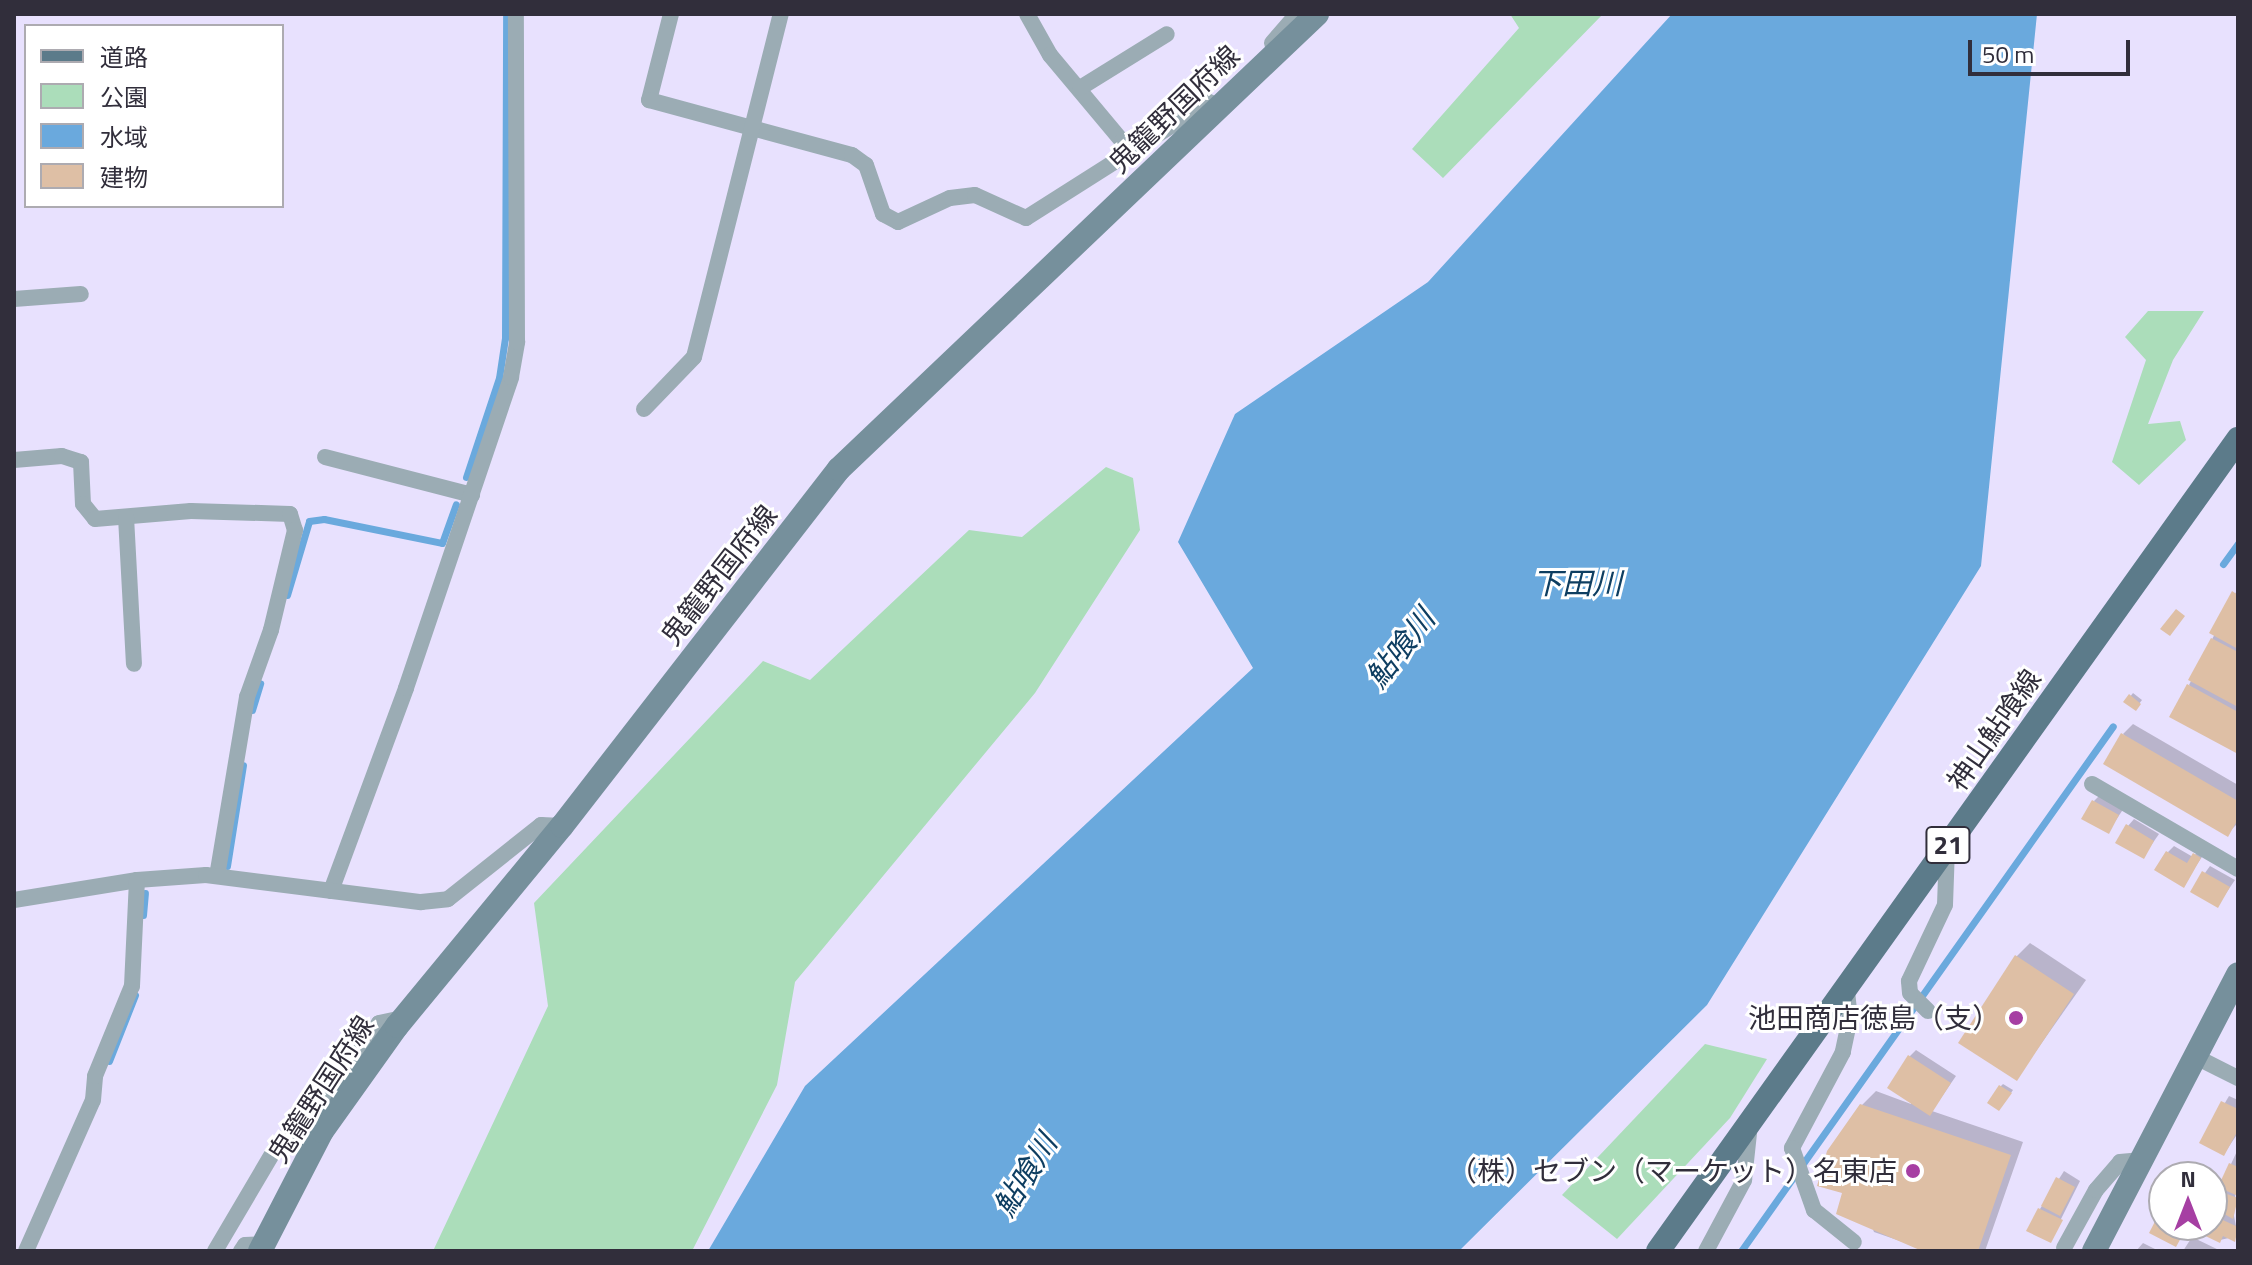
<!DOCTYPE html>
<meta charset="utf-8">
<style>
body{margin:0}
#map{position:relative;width:2252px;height:1265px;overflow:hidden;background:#e8e1fe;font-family:"Titillium Web","Noto Sans JP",sans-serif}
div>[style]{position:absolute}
.green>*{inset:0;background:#abddba}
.water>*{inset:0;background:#6aa9dd}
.shadow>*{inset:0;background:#0003}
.stream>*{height:7px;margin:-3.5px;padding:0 3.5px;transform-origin:3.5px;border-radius:3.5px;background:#6aa9dd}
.building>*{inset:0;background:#debfa5}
.street>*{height:16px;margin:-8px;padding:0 8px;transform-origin:8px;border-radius:8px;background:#9bacb4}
.secondary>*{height:24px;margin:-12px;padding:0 12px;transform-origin:12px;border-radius:12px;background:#76909c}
.primary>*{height:24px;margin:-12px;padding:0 12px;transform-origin:12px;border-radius:12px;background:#5c7b8a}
.dots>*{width:22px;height:22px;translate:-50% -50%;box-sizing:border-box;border:4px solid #fff;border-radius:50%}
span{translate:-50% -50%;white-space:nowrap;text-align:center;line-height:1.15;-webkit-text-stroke:6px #fff;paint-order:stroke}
.shield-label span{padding:2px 6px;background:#fff;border:2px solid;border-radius:6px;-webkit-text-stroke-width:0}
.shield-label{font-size:26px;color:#312e3b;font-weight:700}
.street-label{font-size:28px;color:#312e3b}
.poi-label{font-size:28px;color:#312e3b}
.right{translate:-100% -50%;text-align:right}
.water-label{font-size:30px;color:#0e3e61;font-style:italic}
.frame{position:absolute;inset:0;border:16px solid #312e3b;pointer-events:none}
.legend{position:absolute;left:24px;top:24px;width:260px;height:184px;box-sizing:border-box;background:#fff;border:2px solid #adabb1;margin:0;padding:10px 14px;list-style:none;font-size:24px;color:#312e3b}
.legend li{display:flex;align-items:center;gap:16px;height:40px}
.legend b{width:40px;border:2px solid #adabb1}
.north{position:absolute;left:2148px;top:1161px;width:80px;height:80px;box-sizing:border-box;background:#fff;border:2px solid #adabb1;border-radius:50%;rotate:0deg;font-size:22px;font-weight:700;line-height:32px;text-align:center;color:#312e3b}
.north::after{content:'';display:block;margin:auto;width:28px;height:36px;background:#a63fa3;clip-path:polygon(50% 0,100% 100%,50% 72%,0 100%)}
.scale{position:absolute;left:1968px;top:40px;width:162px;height:36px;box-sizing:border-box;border:4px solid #312e3b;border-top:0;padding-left:10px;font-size:24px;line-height:28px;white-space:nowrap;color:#312e3b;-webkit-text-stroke:6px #fff;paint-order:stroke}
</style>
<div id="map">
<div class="green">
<i style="clip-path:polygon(1510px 14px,1603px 14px,1443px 178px,1412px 149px,1519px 28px)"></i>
<i style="clip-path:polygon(2148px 311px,2204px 311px,2173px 360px,2148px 424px,2180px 421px,2186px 440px,2139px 485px,2112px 462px,2146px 360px,2125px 337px)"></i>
<i style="clip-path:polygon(1106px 467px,1133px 478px,1140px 530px,1035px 693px,795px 982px,777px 1085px,692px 1251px,433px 1251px,548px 1006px,534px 903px,763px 661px,810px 680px,969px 530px,1022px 537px)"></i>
<i style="clip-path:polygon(1705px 1044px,1767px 1059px,1730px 1118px,1617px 1239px,1562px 1195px)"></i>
</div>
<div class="water">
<i style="clip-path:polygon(1672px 14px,2037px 14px,1981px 566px,1707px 1005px,1459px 1251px,708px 1251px,805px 1086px,1253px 668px,1178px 542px,1235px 414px,1428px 282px)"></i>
</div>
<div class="shadow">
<i style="clip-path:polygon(2238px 588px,2238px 751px,2189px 685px)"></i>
<i style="clip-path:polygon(2133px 693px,2142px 700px,2135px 709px,2126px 702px)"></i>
<i style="clip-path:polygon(2133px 724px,2238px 785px,2238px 823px,2227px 834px,2123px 734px)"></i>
<i style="clip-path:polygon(2100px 795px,2124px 808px,2108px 832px,2094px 801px)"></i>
<i style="clip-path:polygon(2134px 819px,2159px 834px,2143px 857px,2128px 826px)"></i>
<i style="clip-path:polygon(2174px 846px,2193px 857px,2201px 848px,2206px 851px,2183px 885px,2168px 852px)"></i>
<i style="clip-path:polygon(2210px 866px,2235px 880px,2218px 905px,2192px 891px)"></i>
<i style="clip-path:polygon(2030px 943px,2086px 980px,2017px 1078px,2016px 957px)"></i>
<i style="clip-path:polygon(1916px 1050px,1956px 1076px,1932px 1111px,2023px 1142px,1985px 1251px,1929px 1251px,1874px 1232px,1870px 1222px,1862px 1105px,1876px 1091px,1911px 1104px,1910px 1056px)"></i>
<i style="clip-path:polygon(2003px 1084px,2013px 1090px,2002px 1106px,2001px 1086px)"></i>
<i style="clip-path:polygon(2229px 1096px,2238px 1100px,2238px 1133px,2224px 1154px,2202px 1142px)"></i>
<i style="clip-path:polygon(2238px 1149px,2234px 1216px,2238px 1236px,2220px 1240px,2198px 1225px,2212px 1225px,2212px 1205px)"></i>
<i style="clip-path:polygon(2064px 1171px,2080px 1181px,2050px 1241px,2040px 1209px)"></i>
<i style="clip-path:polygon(2192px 1237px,2221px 1251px,2183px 1251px)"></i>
<i style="clip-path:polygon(2143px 1243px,2159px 1251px,2136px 1251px)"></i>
</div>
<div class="stream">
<i style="left:466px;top:477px;width:104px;rotate:-71.6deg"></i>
<i style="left:499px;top:378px;width:40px;rotate:-81.5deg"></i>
<i style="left:505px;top:338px;width:324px;rotate:-89.8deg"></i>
<i style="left:2223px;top:564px;width:26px;rotate:-54deg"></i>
<i style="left:287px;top:595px;width:77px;rotate:-73.4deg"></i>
<i style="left:309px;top:521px;width:15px;rotate:-8deg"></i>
<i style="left:324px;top:519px;width:120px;rotate:11.5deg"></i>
<i style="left:442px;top:543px;width:41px;rotate:-70.3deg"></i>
<i style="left:252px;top:710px;width:28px;rotate:-73deg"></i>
<i style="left:227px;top:866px;width:102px;rotate:-81deg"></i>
<i style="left:143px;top:915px;width:22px;rotate:-85deg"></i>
<i style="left:109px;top:1061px;width:71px;rotate:-68.5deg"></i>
<i style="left:1741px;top:1251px;width:643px;rotate:-54.68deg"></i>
</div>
<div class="building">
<i style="clip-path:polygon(2232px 591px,2238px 595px,2238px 649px,2209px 633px)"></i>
<i style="clip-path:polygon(2176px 609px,2185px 616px,2170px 636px,2160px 629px)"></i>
<i style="clip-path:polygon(2211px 638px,2238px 652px,2238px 707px,2188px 680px)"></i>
<i style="clip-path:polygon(2187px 684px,2238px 712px,2238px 754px,2169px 717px)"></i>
<i style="clip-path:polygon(2129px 694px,2141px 704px,2136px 711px,2123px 702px)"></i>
<i style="clip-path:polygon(2121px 733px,2238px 801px,2238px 819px,2228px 837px,2103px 764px)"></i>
<i style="clip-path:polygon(2092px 800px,2119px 815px,2109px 834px,2081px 819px)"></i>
<i style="clip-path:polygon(2126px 824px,2154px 841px,2144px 859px,2115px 843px)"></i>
<i style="clip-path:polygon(2166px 851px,2187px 863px,2193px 853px,2201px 858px,2184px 888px,2154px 870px)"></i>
<i style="clip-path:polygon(2202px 871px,2230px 887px,2218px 908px,2190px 892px)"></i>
<i style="clip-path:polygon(2015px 955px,2074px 994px,2017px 1081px,1958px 1043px)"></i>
<i style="clip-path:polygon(1908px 1055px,1951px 1083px,1930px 1116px,1887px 1088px)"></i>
<i style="clip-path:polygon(1999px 1085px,2012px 1093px,1999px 1111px,1987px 1103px)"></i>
<i style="clip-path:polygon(2221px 1101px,2238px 1109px,2238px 1130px,2224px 1156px,2199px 1143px)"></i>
<i style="clip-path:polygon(1860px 1104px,2011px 1155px,1978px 1251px,1922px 1251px,1836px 1214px,1842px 1193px,1817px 1186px,1827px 1151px)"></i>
<i style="clip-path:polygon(2229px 1163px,2238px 1167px,2238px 1196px,2218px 1187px)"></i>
<i style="clip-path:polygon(2056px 1177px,2075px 1187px,2060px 1216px,2041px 1206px)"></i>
<i style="clip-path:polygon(2164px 1189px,2164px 1225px,2188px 1225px,2176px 1247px,2149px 1233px,2162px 1208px,2156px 1205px)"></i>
<i style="clip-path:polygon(2216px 1190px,2238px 1198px,2233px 1219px,2212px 1207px)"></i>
<i style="clip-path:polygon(2038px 1208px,2063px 1220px,2051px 1243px,2026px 1231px)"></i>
<i style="clip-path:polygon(2212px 1215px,2238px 1227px,2235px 1242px,2223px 1236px,2220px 1243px,2193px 1230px,2195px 1225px,2212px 1225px)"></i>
</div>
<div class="street">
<i style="left:671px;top:14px;width:89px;rotate:104.3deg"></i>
<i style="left:649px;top:100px;width:210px;rotate:15.2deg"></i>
<i style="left:852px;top:155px;width:17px;rotate:36deg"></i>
<i style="left:866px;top:165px;width:52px;rotate:70.9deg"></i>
<i style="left:883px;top:214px;width:17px;rotate:28deg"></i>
<i style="left:898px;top:222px;width:57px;rotate:-24.8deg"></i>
<i style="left:950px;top:198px;width:25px;rotate:-7deg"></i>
<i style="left:975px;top:195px;width:56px;rotate:24.3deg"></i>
<i style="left:1026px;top:218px;width:217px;rotate:-32.4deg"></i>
<i style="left:1027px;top:14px;width:47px;rotate:60.7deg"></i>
<i style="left:1050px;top:55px;width:112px;rotate:50.1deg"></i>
<i style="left:1122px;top:141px;width:20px;rotate:18deg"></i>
<i style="left:1272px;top:43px;width:38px;rotate:-49deg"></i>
<i style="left:1080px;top:88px;width:102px;rotate:-31.8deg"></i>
<i style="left:14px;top:299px;width:67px;rotate:-4.3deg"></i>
<i style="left:644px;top:409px;width:72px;rotate:-46.1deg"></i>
<i style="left:694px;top:357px;width:354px;rotate:-75.8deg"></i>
<i style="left:325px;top:457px;width:152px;rotate:14.5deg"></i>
<i style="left:14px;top:460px;width:48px;rotate:-4.8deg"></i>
<i style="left:62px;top:456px;width:20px;rotate:18deg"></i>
<i style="left:81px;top:462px;width:42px;rotate:87.3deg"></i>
<i style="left:83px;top:504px;width:19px;rotate:51deg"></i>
<i style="left:95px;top:519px;width:96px;rotate:-4.8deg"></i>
<i style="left:191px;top:511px;width:99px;rotate:1.7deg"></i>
<i style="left:290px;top:514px;width:17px;rotate:73deg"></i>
<i style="left:295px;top:530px;width:103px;rotate:103.5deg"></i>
<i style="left:271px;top:630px;width:71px;rotate:109.7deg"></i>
<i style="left:247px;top:697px;width:181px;rotate:99.5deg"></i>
<i style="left:126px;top:517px;width:147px;rotate:86.9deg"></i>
<i style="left:2092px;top:784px;width:169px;rotate:30.2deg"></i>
<i style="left:331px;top:891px;width:216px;rotate:-69.7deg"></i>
<i style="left:406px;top:688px;width:328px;rotate:-71.3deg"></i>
<i style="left:511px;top:377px;width:36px;rotate:-80deg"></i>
<i style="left:517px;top:342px;width:328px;rotate:-90.2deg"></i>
<i style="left:14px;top:900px;width:125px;rotate:-9.2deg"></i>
<i style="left:137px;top:880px;width:69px;rotate:-4.1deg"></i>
<i style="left:206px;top:875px;width:217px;rotate:7.2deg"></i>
<i style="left:421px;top:902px;width:27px;rotate:-6deg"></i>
<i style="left:448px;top:899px;width:119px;rotate:-38.5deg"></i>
<i style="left:541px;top:825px;width:21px;rotate:3deg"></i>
<i style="left:1847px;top:991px;width:27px;rotate:84deg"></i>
<i style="left:1850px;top:1018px;width:35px;rotate:102deg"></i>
<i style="left:1843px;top:1052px;width:109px;rotate:118deg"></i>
<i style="left:1792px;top:1148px;width:66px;rotate:70.5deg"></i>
<i style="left:1814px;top:1210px;width:51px;rotate:38.7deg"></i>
<i style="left:1928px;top:1011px;width:25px;rotate:-135deg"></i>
<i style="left:1910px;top:993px;width:12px;rotate:-95deg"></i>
<i style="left:1909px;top:981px;width:84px;rotate:-64.7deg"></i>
<i style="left:1945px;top:905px;width:56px;rotate:-88deg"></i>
<i style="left:2196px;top:1057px;width:47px;rotate:26.6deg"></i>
<i style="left:2064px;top:1248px;width:66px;rotate:-61.1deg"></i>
<i style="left:2096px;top:1190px;width:37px;rotate:-49deg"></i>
<i style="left:2120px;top:1162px;width:22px;rotate:-5deg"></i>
<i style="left:26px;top:1251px;width:165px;rotate:-66.1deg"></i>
<i style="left:93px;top:1100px;width:24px;rotate:-85deg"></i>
<i style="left:95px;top:1076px;width:97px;rotate:-67.7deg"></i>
<i style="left:132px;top:986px;width:106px;rotate:-87.3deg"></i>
<i style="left:215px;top:1251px;width:118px;rotate:-59.5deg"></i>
<i style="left:275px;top:1149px;width:106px;rotate:-48.1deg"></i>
<i style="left:346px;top:1070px;width:57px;rotate:-54.9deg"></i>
<i style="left:379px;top:1023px;width:25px;rotate:-12deg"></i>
<i style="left:241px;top:1251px;width:7px;rotate:-56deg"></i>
<i style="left:245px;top:1245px;width:18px;rotate:-3deg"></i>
<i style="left:1706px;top:1251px;width:81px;rotate:-61.8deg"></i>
<i style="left:1744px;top:1180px;width:56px;rotate:-83.9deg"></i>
</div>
<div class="secondary">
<i style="left:260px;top:1251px;width:135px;rotate:-62.7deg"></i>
<i style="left:322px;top:1131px;width:129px;rotate:-54.5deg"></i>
<i style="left:397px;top:1026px;width:259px;rotate:-50.5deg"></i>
<i style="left:562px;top:826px;width:452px;rotate:-52.2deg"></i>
<i style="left:839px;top:469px;width:660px;rotate:-43.59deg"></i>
<i style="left:2094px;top:1251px;width:312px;rotate:-62.5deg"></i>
</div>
<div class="primary">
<i style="left:1658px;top:1251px;width:998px;rotate:-54.46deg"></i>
</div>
<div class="dots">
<i style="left:2016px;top:1018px;background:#a63fa3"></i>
<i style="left:1913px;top:1171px;background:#a63fa3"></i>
</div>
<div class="shield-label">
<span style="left:1948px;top:845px">21</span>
</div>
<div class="street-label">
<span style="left:1174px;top:109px;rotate:-44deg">鬼籠野国府線</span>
<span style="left:719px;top:575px;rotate:-52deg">鬼籠野国府線</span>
<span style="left:1994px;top:730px;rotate:-55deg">神山鮎喰線</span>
<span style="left:321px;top:1089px;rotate:-57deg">鬼籠野国府線</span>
</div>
<div class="poi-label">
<span class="right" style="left:2000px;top:1018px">池田商店徳島（支）</span>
<span class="right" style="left:1897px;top:1171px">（株）セブン（マーケット）名東店</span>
</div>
<div class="water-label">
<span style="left:1577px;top:583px">下田川</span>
<span style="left:1400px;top:648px;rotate:-52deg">鮎喰川</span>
<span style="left:1025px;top:1175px;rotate:-58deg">鮎喰川</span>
</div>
<div class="frame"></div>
<ul class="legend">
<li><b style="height:10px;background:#5c7b8a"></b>道路</li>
<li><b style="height:22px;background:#abddba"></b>公園</li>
<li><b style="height:22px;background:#6aa9dd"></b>水域</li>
<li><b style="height:22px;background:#debfa5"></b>建物</li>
</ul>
<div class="north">N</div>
<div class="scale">50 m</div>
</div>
